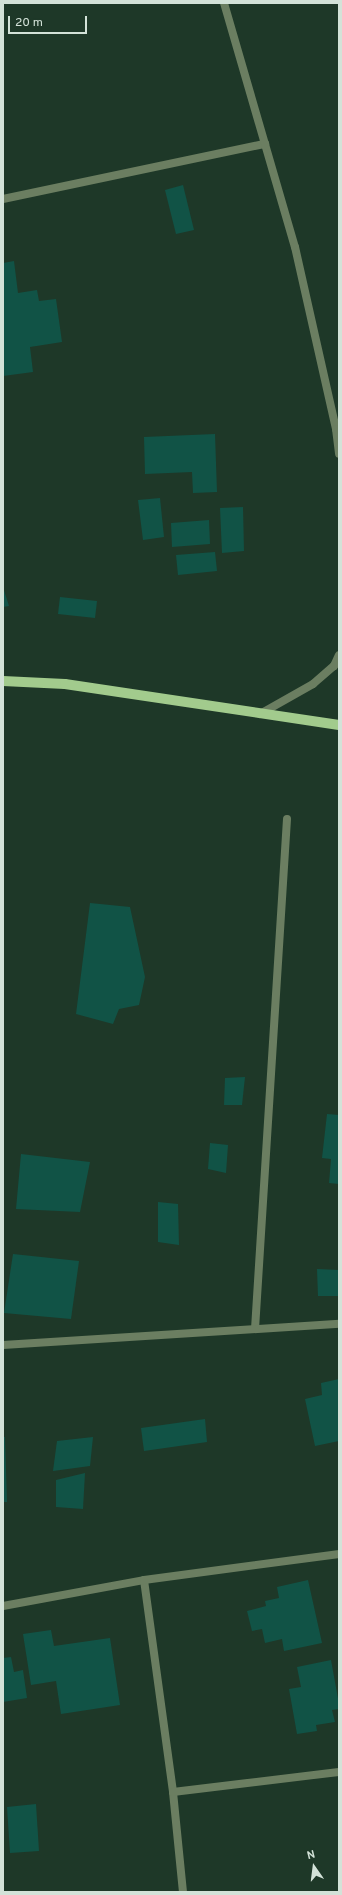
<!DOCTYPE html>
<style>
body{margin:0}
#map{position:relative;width:342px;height:1895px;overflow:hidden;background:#1e3828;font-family:Overpass,sans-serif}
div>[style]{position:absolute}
.building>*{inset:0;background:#115346}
.service>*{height:8px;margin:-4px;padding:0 4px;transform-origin:4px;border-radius:4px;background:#6b7e61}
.minor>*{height:8px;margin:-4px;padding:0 4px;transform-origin:4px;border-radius:4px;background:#6b7e61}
.primary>*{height:10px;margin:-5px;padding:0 5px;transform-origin:5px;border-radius:5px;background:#a2cb8d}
span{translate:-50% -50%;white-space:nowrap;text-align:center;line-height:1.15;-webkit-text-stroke:3.5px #1e3828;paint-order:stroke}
.frame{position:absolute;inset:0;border:4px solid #d3e2d8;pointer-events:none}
.north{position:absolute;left:294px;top:1847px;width:40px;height:40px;-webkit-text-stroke:3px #1e3828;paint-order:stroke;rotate:346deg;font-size:11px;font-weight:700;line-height:16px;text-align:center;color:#d3e2d8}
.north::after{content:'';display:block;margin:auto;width:14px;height:18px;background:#d3e2d8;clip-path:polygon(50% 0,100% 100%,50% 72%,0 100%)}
.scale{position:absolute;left:8px;top:16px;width:79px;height:18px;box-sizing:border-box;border:2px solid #d3e2d8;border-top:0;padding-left:5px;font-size:12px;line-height:14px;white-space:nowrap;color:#d3e2d8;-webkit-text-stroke:3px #1e3828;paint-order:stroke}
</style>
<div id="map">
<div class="building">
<i style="clip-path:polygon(183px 185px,194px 230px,176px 234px,165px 190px)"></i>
<i style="clip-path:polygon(14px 261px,18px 293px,37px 290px,39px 301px,56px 299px,62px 342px,30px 347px,33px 372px,3px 376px,3px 263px)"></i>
<i style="clip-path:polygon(215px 434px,217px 492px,193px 493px,192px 472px,145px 474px,144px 437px)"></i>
<i style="clip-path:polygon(160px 498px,164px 537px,143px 540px,138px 500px)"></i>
<i style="clip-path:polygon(243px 507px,244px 551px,222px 553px,220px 508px)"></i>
<i style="clip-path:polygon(209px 520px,210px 544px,172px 547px,171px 523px)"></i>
<i style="clip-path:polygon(215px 552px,217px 571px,178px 575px,176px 555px)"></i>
<i style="clip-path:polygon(3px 587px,9px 606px,3px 607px)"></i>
<i style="clip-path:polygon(60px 597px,97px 601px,95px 618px,58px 614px)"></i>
<i style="clip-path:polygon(90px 903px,130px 907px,145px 977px,139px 1005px,119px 1009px,113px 1024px,76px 1014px)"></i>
<i style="clip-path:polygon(245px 1077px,242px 1105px,224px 1105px,225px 1078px)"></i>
<i style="clip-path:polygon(327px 1114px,339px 1115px,339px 1184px,329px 1183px,331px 1159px,322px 1158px)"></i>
<i style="clip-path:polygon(210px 1143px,228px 1145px,226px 1173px,208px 1169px)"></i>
<i style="clip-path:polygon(21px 1154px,90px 1162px,80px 1212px,16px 1209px)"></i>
<i style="clip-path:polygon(158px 1202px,178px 1204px,179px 1245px,158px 1242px)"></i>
<i style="clip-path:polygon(13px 1254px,79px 1261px,71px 1319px,4px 1313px)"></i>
<i style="clip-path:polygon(317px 1269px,339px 1270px,339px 1296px,318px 1296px)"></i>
<i style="clip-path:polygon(339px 1379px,339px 1441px,315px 1446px,305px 1399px,322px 1395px,321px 1383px)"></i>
<i style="clip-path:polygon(205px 1419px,207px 1442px,144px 1451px,141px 1428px)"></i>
<i style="clip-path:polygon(3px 1437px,5px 1437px,7px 1502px,3px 1502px)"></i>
<i style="clip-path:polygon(93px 1437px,90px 1466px,53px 1471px,57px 1441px)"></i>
<i style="clip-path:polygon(85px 1473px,83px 1509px,56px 1507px,56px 1480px)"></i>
<i style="clip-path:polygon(308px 1580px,322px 1643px,284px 1651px,282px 1639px,265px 1643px,262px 1629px,252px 1631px,247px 1611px,266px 1606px,265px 1601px,279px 1598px,277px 1587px)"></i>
<i style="clip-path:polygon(51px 1630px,54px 1646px,110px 1638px,120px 1705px,61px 1714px,56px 1681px,31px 1685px,23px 1634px)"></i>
<i style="clip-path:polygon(11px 1657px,14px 1672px,23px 1670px,27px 1698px,3px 1702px,3px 1658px)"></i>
<i style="clip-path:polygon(331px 1660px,339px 1704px,339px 1709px,332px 1710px,335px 1722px,316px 1725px,317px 1731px,297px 1734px,289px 1689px,301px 1687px,297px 1667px)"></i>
<i style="clip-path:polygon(36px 1804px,39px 1851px,10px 1853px,7px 1807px)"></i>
</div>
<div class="service">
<i style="left:3px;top:199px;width:268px;rotate:-11.9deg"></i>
</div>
<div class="minor">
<i style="left:224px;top:3px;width:254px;rotate:73.8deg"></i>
<i style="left:295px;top:247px;width:187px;rotate:77.3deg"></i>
<i style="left:336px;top:429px;width:25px;rotate:83deg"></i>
<i style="left:260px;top:714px;width:61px;rotate:-29.5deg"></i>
<i style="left:313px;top:684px;width:28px;rotate:-41deg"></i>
<i style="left:334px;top:666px;width:12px;rotate:-66deg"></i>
<i style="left:255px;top:1329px;width:511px;rotate:-86.41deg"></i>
<i style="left:3px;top:1345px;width:337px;rotate:-3.6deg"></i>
<i style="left:144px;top:1580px;width:214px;rotate:82.2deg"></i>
<i style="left:173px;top:1792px;width:100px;rotate:84.3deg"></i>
<i style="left:3px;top:1606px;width:143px;rotate:-10.4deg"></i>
<i style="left:144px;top:1580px;width:197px;rotate:-7.6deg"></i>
<i style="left:173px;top:1792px;width:167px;rotate:-6.9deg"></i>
</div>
<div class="primary">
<i style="left:3px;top:681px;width:62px;rotate:2.8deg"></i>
<i style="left:65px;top:684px;width:277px;rotate:8.5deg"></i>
</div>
<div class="frame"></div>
<div class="north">N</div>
<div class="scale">20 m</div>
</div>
